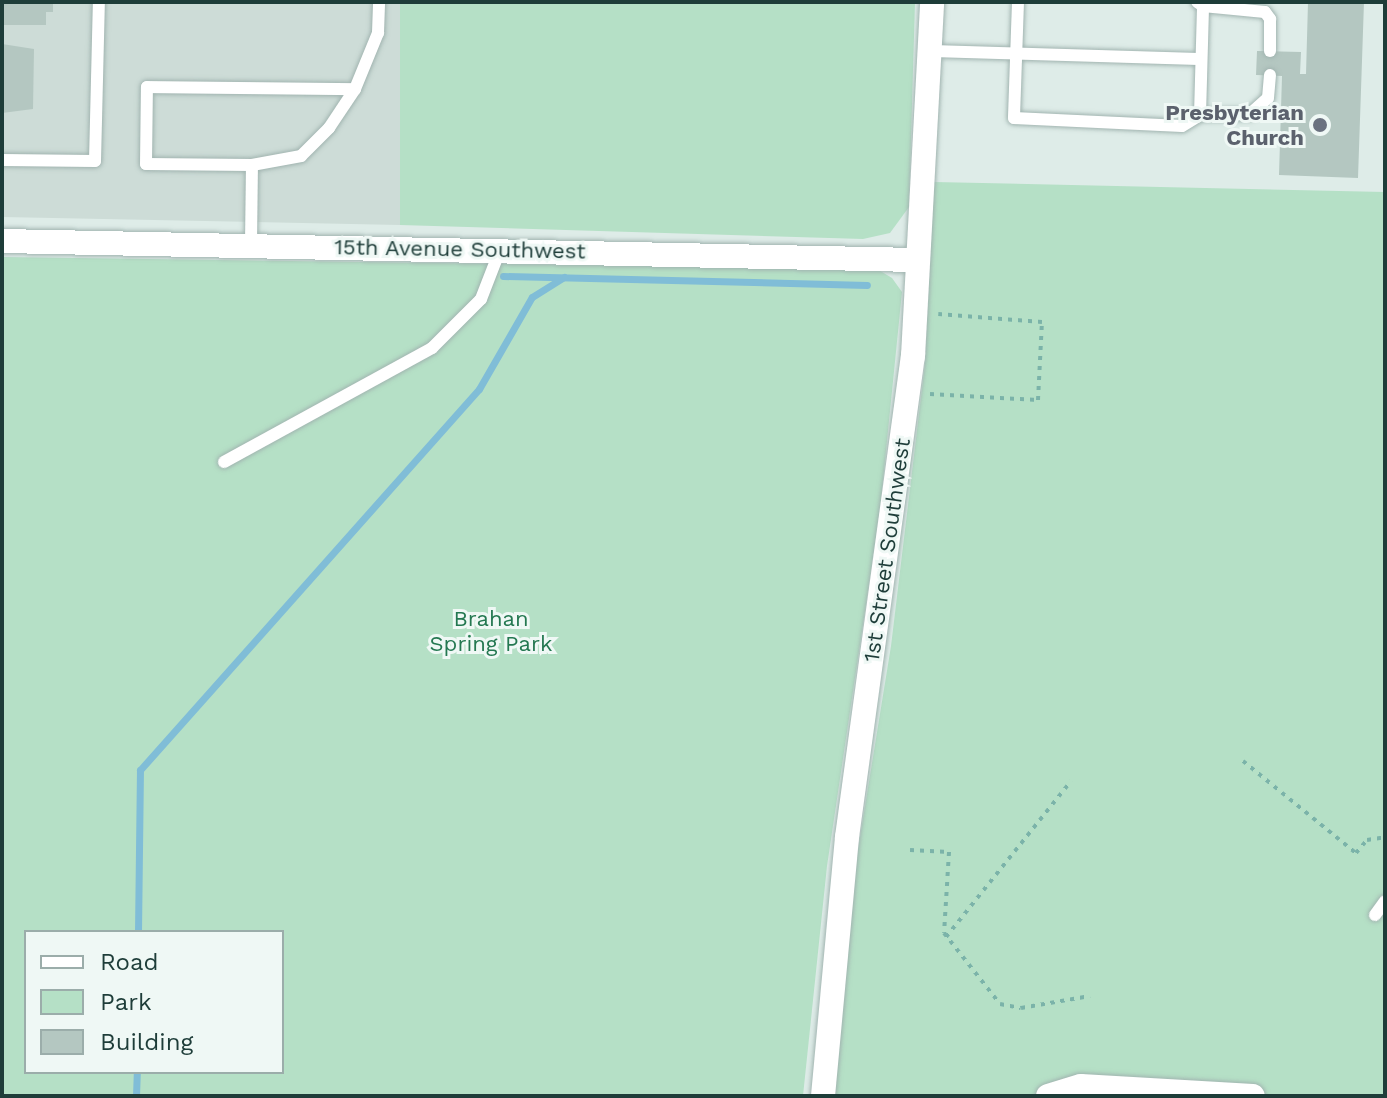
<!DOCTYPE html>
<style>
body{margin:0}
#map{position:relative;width:1387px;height:1098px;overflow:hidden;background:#deece8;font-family:"Work Sans",sans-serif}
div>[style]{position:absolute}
.built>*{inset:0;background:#cddcd7}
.green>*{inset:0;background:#b5e0c6}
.stream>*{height:7px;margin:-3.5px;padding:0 3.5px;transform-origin:3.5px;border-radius:3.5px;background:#80bdd7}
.building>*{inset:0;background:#b4c7c1}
.path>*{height:4px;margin-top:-2px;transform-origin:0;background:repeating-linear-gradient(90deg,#7bb3a9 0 4px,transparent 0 10px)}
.roads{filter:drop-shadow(0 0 2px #a1b4b0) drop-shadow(0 0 2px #a1b4b0)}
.lane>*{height:12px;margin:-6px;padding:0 6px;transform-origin:6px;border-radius:6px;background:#fff}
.street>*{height:24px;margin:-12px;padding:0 12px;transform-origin:12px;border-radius:12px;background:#fff}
.secondary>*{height:24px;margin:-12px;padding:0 12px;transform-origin:12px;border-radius:12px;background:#fff}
.dots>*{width:22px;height:22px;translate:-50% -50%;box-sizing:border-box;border:4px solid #eff8f5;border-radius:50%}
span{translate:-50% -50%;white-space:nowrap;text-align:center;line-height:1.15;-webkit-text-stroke:6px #eff8f5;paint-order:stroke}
.worship-label{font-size:22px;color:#5b616d;font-weight:700}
.right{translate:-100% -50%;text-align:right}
.street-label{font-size:22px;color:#1e3d39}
.park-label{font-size:22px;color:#247851}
.frame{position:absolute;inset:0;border:4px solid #1e3d39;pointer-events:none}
.legend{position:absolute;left:24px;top:930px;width:260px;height:144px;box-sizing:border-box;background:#eff8f5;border:2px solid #9badaa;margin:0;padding:10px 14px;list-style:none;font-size:24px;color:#1e3d39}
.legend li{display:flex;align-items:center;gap:16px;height:40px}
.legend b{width:40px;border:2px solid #9badaa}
</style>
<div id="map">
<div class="built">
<i style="clip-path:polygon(2px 2px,400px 2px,400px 225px,2px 217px)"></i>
</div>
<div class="green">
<i style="clip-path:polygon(400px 2px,915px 2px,909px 207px,890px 233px,863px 239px,400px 225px)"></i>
<i style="clip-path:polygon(934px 182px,1385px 192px,1385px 1096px,832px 1096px,849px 905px,891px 646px,925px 364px)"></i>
<i style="clip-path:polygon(evenodd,2px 257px,877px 269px,892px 278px,902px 292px,880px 510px,827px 866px,803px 1096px,2px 1096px,2px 257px,26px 932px,282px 932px,282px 1072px,26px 1072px,26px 932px)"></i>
</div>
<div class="stream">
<i style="left:503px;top:276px;width:364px;rotate:1.4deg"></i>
<i style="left:138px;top:932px;width:162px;rotate:-89.3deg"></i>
<i style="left:140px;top:770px;width:510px;rotate:-48.34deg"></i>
<i style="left:479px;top:389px;width:106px;rotate:-60.1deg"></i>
<i style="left:532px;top:297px;width:38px;rotate:-32deg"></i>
<i style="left:136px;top:1096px;width:24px;rotate:-88deg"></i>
</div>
<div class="building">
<i style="clip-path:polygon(2px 2px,53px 2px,53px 12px,46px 12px,46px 25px,2px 25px)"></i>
<i style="clip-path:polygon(1308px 2px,1364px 2px,1358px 178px,1279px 175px,1282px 76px,1256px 75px,1257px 51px,1301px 52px,1300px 74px,1306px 74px)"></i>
<i style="clip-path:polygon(2px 44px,34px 49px,33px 109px,2px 113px)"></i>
</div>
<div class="path">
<i style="left:930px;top:394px;width:108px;rotate:3.2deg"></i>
<i style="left:1038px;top:400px;width:78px;rotate:-87.1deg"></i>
<i style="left:1042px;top:322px;width:104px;rotate:-175.6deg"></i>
<i style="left:1243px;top:761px;width:146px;rotate:39.2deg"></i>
<i style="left:1356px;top:853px;width:17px;rotate:-50deg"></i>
<i style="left:1367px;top:840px;width:18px;rotate:-9deg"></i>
<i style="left:910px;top:850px;width:39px;rotate:3deg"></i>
<i style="left:949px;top:852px;width:81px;rotate:93.5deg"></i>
<i style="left:944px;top:933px;width:90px;rotate:51.7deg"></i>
<i style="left:1000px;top:1004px;width:21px;rotate:11deg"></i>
<i style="left:1021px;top:1008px;width:70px;rotate:-9.9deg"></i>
<i style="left:946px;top:937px;width:200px;rotate:-51.3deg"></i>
</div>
<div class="roads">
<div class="lane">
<i style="left:1018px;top:2px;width:116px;rotate:92deg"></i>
<i style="left:1014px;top:118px;width:168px;rotate:2.7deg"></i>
<i style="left:1182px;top:126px;width:21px;rotate:-31deg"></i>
<i style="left:1200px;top:115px;width:109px;rotate:-88.4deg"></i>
<i style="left:1203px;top:6px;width:7px;rotate:-146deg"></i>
<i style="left:1203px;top:6px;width:62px;rotate:5.5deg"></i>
<i style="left:1265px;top:12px;width:9px;rotate:54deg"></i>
<i style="left:1270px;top:19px;width:32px;rotate:90deg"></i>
<i style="left:930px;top:51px;width:271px;rotate:1.7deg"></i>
<i style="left:1200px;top:115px;width:50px;rotate:-1.1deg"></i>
<i style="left:1250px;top:114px;width:24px;rotate:-42deg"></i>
<i style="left:1268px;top:98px;width:23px;rotate:-85deg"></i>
<i style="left:2px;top:160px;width:93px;rotate:0.6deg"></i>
<i style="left:95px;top:161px;width:159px;rotate:-88.6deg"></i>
<i style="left:252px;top:165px;width:106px;rotate:-179.5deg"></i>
<i style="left:146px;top:164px;width:77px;rotate:-89.3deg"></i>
<i style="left:147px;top:87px;width:208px;rotate:0.6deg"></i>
<i style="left:251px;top:244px;width:79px;rotate:-89.3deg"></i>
<i style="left:252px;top:165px;width:50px;rotate:-10.4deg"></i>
<i style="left:301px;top:156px;width:40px;rotate:-45deg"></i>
<i style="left:329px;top:128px;width:47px;rotate:-56.3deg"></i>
<i style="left:355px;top:89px;width:61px;rotate:-67.7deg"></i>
<i style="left:378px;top:33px;width:31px;rotate:-88deg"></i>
<i style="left:224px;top:462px;width:237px;rotate:-28.7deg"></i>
<i style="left:432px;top:348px;width:69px;rotate:-45deg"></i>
<i style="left:481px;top:299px;width:53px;rotate:-68.8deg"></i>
<i style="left:1375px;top:915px;width:17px;rotate:-54deg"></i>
</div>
<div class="street">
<i style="left:2px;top:241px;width:915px;rotate:1.19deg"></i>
<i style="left:1048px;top:1096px;width:34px;rotate:-17deg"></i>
<i style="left:1081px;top:1086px;width:172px;rotate:3.3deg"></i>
</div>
<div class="secondary">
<i style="left:823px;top:1096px;width:260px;rotate:-84.7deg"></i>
<i style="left:847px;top:837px;width:486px;rotate:-82.2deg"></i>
<i style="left:913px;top:356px;width:355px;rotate:-86.9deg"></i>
</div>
</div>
<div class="dots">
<i style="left:1320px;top:125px;background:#6b7280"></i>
</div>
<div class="worship-label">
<span class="right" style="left:1304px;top:125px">Presbyterian<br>Church</span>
</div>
<div class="street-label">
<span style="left:460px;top:249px;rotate:1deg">15th Avenue Southwest</span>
<span style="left:887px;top:550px;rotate:-82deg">1st Street Southwest</span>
</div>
<div class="park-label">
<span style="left:491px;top:631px">Brahan<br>Spring Park</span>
</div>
<div class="frame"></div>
<ul class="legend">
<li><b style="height:10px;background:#fff"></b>Road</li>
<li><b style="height:22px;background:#b5e0c6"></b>Park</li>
<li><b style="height:22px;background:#b4c7c1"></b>Building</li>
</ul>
</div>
